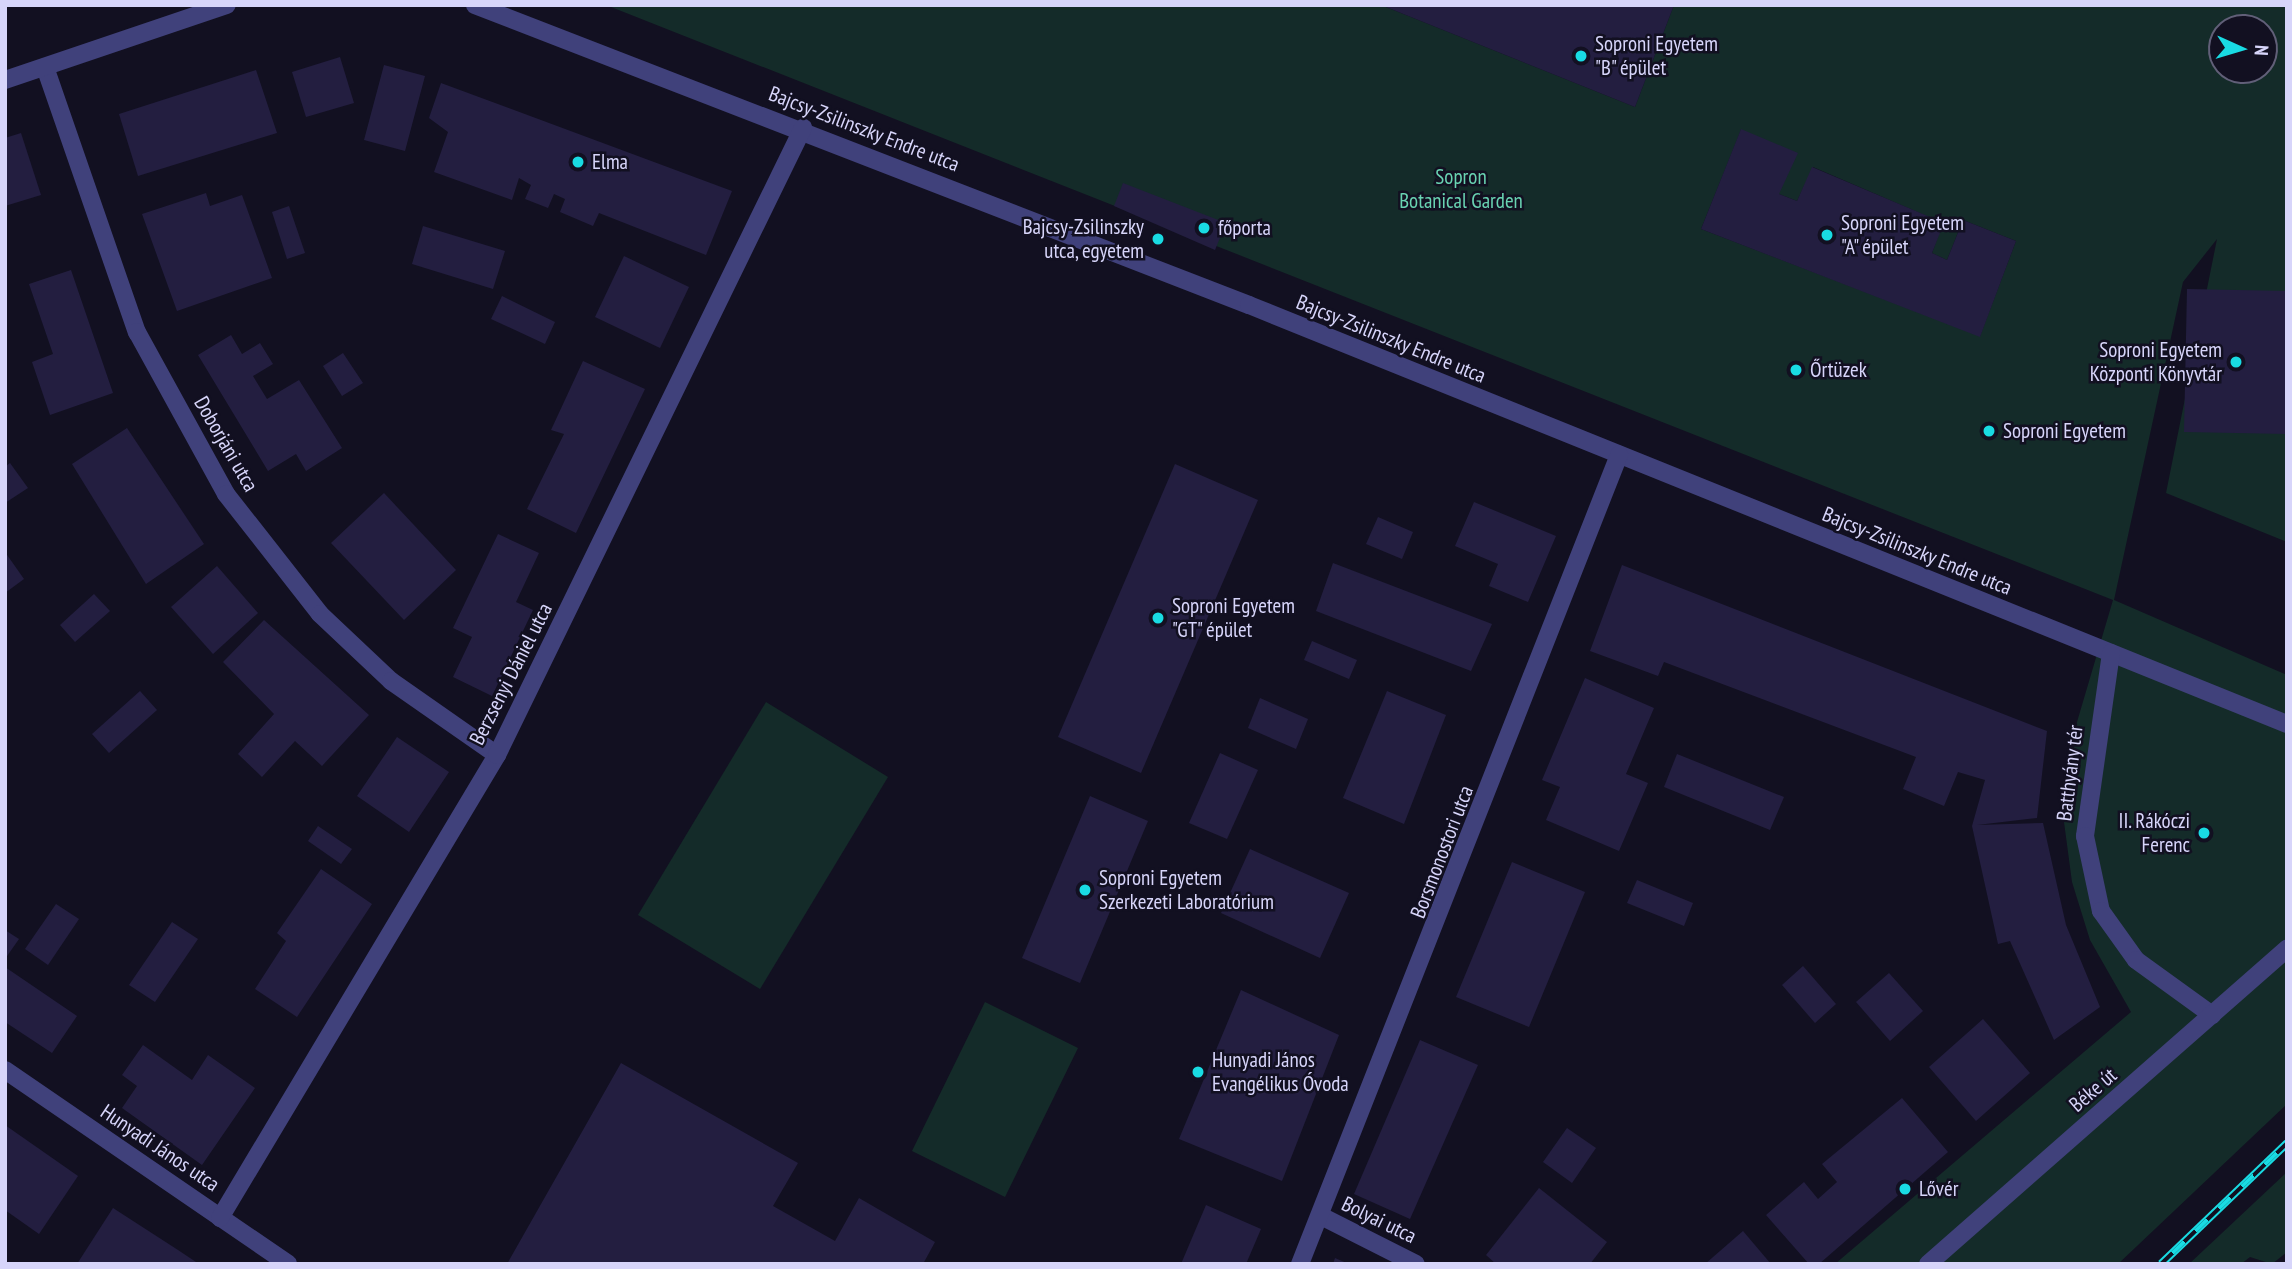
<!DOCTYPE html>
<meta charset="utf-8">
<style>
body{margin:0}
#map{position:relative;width:2292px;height:1269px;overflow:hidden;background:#121021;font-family:"PT Sans Narrow",sans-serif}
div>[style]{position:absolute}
.green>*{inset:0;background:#142b29}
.building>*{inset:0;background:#231e40}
.minor>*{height:18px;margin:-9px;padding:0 9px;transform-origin:9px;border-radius:9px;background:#40417b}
.rail>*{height:8px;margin-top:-4px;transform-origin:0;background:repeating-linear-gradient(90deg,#121021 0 16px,#19dbe3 0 32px);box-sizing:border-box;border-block:2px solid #19dbe3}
.dots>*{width:19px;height:19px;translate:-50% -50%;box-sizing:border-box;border:4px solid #121021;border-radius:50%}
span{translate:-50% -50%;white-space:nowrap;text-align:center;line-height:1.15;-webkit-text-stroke:5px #121021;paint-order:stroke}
.poi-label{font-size:21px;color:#d7d5fa}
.left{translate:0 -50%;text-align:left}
.right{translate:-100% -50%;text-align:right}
.street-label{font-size:21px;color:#d7d5fa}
.park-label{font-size:21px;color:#69d3b2}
.frame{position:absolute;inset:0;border:7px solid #d7d5fa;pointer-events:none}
.north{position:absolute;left:2208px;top:14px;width:70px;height:70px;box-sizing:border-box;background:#121021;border:2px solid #615f78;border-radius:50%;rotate:94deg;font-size:19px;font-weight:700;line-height:28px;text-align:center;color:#d7d5fa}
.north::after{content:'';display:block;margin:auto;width:24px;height:32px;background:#19dbe3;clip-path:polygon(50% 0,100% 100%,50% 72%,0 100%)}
</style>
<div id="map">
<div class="green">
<i style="clip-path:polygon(evenodd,606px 5px,1381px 5px,1635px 107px,1674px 5px,2287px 5px,2287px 542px,2166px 493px,2217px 239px,2183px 282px,2114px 600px,2287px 675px,2287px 1104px,2118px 1264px,1835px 1264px,2131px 1012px,2090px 940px,2072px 882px,2064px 822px,2077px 722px,2113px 600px,606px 5px,2222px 28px,2264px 28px,2264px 70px,2222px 70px,2222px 28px,606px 5px,1741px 130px,1779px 194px,1797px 201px,1813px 167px,1943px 223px,1932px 253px,1947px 260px,1963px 220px,2016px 241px,1980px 336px,1701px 229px,1741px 130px)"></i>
<i style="clip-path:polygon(766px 702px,888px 777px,760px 989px,638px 915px)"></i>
<i style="clip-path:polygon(985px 1002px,1078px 1048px,1005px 1197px,912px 1151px)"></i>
<i style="clip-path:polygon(2287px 1172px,2287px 1252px,2272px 1264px,2250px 1257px,2241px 1264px,2189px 1264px)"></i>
</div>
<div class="building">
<i style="clip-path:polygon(1381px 5px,1674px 5px,1635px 107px)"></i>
<i style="clip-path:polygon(340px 57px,354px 103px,306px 117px,292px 72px)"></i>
<i style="clip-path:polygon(384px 65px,425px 76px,405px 151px,364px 140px)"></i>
<i style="clip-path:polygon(256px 70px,277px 133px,138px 176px,119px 114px)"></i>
<i style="clip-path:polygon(441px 83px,732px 191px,706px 255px,599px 213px,593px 226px,560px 212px,565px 199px,554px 194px,548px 208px,525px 199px,531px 185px,519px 178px,512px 200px,434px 172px,448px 132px,429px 118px)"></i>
<i style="clip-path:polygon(1741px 129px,1798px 153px,1779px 194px,1797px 201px,1812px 167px,1944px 223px,1932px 253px,1947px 260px,1963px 220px,2016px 241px,1980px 337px,1701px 229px)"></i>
<i style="clip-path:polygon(21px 133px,41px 195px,5px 206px,5px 138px)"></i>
<i style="clip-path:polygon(1123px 183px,1226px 223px,1215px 250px,1114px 206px)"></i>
<i style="clip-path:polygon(206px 193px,210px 206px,242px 195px,272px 278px,177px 311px,142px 214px)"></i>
<i style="clip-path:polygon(289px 206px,305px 253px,287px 259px,272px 212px)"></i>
<i style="clip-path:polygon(423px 226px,505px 251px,493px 289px,412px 264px)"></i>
<i style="clip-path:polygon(624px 256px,689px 287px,660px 348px,595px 317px)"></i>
<i style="clip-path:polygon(71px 270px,113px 393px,50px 415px,32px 362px,53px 354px,29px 284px)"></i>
<i style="clip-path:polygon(2187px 289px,2287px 291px,2287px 434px,2184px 432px)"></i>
<i style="clip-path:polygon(502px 296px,555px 322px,545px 344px,491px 319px)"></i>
<i style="clip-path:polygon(231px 335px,242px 354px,260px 343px,273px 364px,253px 376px,267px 399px,299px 380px,342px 448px,306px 471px,296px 454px,268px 471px,198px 355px)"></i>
<i style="clip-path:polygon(343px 353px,363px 383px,342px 396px,323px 366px)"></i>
<i style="clip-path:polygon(583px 361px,645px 389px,576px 533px,527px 509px,564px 434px,551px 430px)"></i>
<i style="clip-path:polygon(127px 428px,204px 544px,146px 584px,72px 464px)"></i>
<i style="clip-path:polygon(10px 463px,28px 488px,5px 503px,5px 467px)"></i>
<i style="clip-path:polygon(1175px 464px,1258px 500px,1141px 773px,1058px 737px)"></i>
<i style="clip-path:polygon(384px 493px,456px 570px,404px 620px,331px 543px)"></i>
<i style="clip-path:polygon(1474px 502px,1556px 536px,1528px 602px,1489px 586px,1498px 564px,1455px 546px)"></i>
<i style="clip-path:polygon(1378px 517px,1413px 532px,1402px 559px,1366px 544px)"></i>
<i style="clip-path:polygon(498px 534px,539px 553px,516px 602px,533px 610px,492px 696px,453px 677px,472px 637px,453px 628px)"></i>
<i style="clip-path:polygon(5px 552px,24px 579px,5px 593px)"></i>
<i style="clip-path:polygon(1333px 563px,1492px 624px,1471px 671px,1316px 611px)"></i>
<i style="clip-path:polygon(1622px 565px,2047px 731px,2037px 818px,1977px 825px,2043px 823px,2066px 925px,2100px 1007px,2054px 1040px,2010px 941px,1998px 944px,1972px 826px,1985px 780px,1958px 772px,1944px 806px,1903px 789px,1916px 757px,1664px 662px,1658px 676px,1590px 651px)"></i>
<i style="clip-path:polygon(217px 566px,258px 613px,213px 654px,171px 607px)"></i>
<i style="clip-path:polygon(94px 594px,110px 611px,75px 642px,60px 625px)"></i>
<i style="clip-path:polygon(264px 620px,369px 715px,322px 766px,295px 741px,262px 777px,238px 754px,274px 714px,223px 662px)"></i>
<i style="clip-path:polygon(1312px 641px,1357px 660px,1349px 679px,1304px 660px)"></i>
<i style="clip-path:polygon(1585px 678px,1654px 708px,1626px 774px,1648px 783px,1619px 851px,1546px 820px,1560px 787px,1542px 780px)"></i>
<i style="clip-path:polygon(140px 691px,157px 710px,109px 753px,92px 734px)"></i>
<i style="clip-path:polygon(1387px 691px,1446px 715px,1404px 824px,1343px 798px)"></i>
<i style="clip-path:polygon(1260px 698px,1308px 719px,1296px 749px,1248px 728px)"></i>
<i style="clip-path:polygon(397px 737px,449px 772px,409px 832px,357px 796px)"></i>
<i style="clip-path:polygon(1220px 753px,1258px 770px,1227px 839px,1189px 823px)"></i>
<i style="clip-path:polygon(1677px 754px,1784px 797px,1770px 830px,1664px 787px)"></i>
<i style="clip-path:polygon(1090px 796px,1148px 821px,1080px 983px,1022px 958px)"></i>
<i style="clip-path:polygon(318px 826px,352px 849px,341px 864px,308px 841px)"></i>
<i style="clip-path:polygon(1250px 849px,1349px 893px,1320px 958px,1221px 913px)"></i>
<i style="clip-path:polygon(1512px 862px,1585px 892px,1529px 1027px,1456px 997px)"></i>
<i style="clip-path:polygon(321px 869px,372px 904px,297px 1017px,255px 989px,286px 941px,277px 933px)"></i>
<i style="clip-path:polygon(1637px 880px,1693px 903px,1684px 926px,1627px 903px)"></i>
<i style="clip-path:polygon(56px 904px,79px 919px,48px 965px,25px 949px)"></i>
<i style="clip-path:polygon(172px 922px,198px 939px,155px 1002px,129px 985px)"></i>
<i style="clip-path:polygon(5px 930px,19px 939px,5px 959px)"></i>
<i style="clip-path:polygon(1803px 966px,1836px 1004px,1815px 1023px,1782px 985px)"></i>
<i style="clip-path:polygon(5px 967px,77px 1016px,52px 1053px,5px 1022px)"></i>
<i style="clip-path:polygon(1889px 973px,1923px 1011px,1890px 1041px,1856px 1002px)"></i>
<i style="clip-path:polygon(1241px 990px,1339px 1035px,1282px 1181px,1179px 1139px)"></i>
<i style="clip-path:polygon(1983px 1019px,2030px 1073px,1976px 1121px,1929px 1067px)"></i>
<i style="clip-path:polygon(1420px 1040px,1478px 1065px,1410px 1219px,1354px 1194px)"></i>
<i style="clip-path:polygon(143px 1045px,192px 1080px,208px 1055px,255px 1088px,202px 1165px,122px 1108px,137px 1086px,122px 1075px)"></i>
<i style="clip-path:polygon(621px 1063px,798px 1163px,773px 1206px,835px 1241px,859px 1198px,935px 1242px,923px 1264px,507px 1264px)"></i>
<i style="clip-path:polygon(1902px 1098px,1948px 1152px,1819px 1264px,1809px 1264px,1766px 1215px,1804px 1182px,1818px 1199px,1837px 1182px,1822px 1164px)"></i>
<i style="clip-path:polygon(5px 1125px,78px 1176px,39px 1234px,5px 1210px)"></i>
<i style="clip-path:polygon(1567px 1128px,1596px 1148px,1572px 1183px,1543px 1162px)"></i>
<i style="clip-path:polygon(1539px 1188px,1607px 1242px,1590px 1264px,1496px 1264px,1486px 1255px)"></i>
<i style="clip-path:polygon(1206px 1205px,1261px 1229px,1246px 1264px,1181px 1264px)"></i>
<i style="clip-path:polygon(113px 1208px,178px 1250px,199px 1264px,77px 1264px)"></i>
<i style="clip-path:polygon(1743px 1231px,1771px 1264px,1705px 1264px)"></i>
<i style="clip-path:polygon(1335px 1258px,1349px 1264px,1333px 1264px)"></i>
</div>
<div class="minor">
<i style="left:475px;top:5px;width:830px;rotate:21.19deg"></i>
<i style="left:1249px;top:305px;width:1119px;rotate:21.98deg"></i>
<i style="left:45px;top:67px;width:281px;rotate:70.9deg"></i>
<i style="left:137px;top:332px;width:185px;rotate:61.2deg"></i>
<i style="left:226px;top:494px;width:152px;rotate:51.9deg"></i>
<i style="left:320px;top:614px;width:98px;rotate:43.3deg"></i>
<i style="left:391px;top:681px;width:129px;rotate:34.9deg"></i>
<i style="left:5px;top:80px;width:234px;rotate:-18.7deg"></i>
<i style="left:2111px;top:653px;width:185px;rotate:98.1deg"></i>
<i style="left:2085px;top:836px;width:77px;rotate:78deg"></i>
<i style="left:2101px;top:911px;width:60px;rotate:54.5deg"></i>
<i style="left:2136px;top:960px;width:94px;rotate:35.9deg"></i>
<i style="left:5px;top:1070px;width:343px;rotate:34.4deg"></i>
<i style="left:1321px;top:1216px;width:106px;rotate:26.8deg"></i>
<i style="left:220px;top:1218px;width:540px;rotate:-59.11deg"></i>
<i style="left:497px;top:755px;width:698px;rotate:-63.99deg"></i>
<i style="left:1300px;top:1264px;width:870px;rotate:-68.48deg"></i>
<i style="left:1928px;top:1264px;width:478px;rotate:-41.3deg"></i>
</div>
<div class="rail">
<i style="left:2161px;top:1264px;width:175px;rotate:-43.8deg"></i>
</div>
<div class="dots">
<i style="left:1581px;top:56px;background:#19dbe3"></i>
<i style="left:578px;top:162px;background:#19dbe3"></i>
<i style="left:1204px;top:228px;background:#19dbe3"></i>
<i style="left:1827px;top:235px;background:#19dbe3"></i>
<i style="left:1158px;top:239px;background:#19dbe3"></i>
<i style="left:2236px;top:362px;background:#19dbe3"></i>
<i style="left:1796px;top:370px;background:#19dbe3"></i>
<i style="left:1989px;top:431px;background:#19dbe3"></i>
<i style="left:1158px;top:618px;background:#19dbe3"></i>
<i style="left:2204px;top:833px;background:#19dbe3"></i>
<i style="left:1085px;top:890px;background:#19dbe3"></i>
<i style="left:1198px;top:1072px;background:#19dbe3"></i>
<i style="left:1905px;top:1189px;background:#19dbe3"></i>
</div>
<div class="poi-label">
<span class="left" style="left:1595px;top:56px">Soproni Egyetem<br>"B" épület</span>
<span class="left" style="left:592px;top:162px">Elma</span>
<span class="left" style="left:1841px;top:235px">Soproni Egyetem<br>"A" épület</span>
<span class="right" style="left:1144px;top:239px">Bajcsy-Zsilinszky<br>utca, egyetem</span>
<span class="left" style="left:1218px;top:228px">főporta</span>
<span class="right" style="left:2222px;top:362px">Soproni Egyetem<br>Központi Könyvtár</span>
<span class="left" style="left:1810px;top:370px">Őrtüzek</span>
<span class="left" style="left:2003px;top:431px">Soproni Egyetem</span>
<span class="left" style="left:1172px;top:618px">Soproni Egyetem<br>"GT" épület</span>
<span class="right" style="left:2190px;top:833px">II. Rákóczi<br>Ferenc</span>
<span class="left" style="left:1099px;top:890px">Soproni Egyetem<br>Szerkezeti Laboratórium</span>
<span class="left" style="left:1212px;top:1072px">Hunyadi János<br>Evangélikus Óvoda</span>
<span class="left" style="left:1919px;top:1189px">Lővér</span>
</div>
<div class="street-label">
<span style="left:864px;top:129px;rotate:21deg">Bajcsy-Zsilinszky Endre utca</span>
<span style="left:1391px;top:339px;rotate:22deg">Bajcsy-Zsilinszky Endre utca</span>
<span style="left:226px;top:444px;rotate:60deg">Doborjáni utca</span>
<span style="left:1917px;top:551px;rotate:22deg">Bajcsy-Zsilinszky Endre utca</span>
<span style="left:511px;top:674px;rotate:-63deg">Berzsenyi Dániel utca</span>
<span style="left:2070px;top:773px;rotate:-83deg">Batthyány tér</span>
<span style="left:1442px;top:852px;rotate:-69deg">Borsmonostori utca</span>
<span style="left:2093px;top:1090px;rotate:-41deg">Béke út</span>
<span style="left:160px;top:1148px;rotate:34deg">Hunyadi János utca</span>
<span style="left:1379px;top:1220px;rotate:26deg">Bolyai utca</span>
</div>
<div class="park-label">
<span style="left:1461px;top:189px">Sopron<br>Botanical Garden</span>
</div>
<div class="frame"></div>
<div class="north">N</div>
</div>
